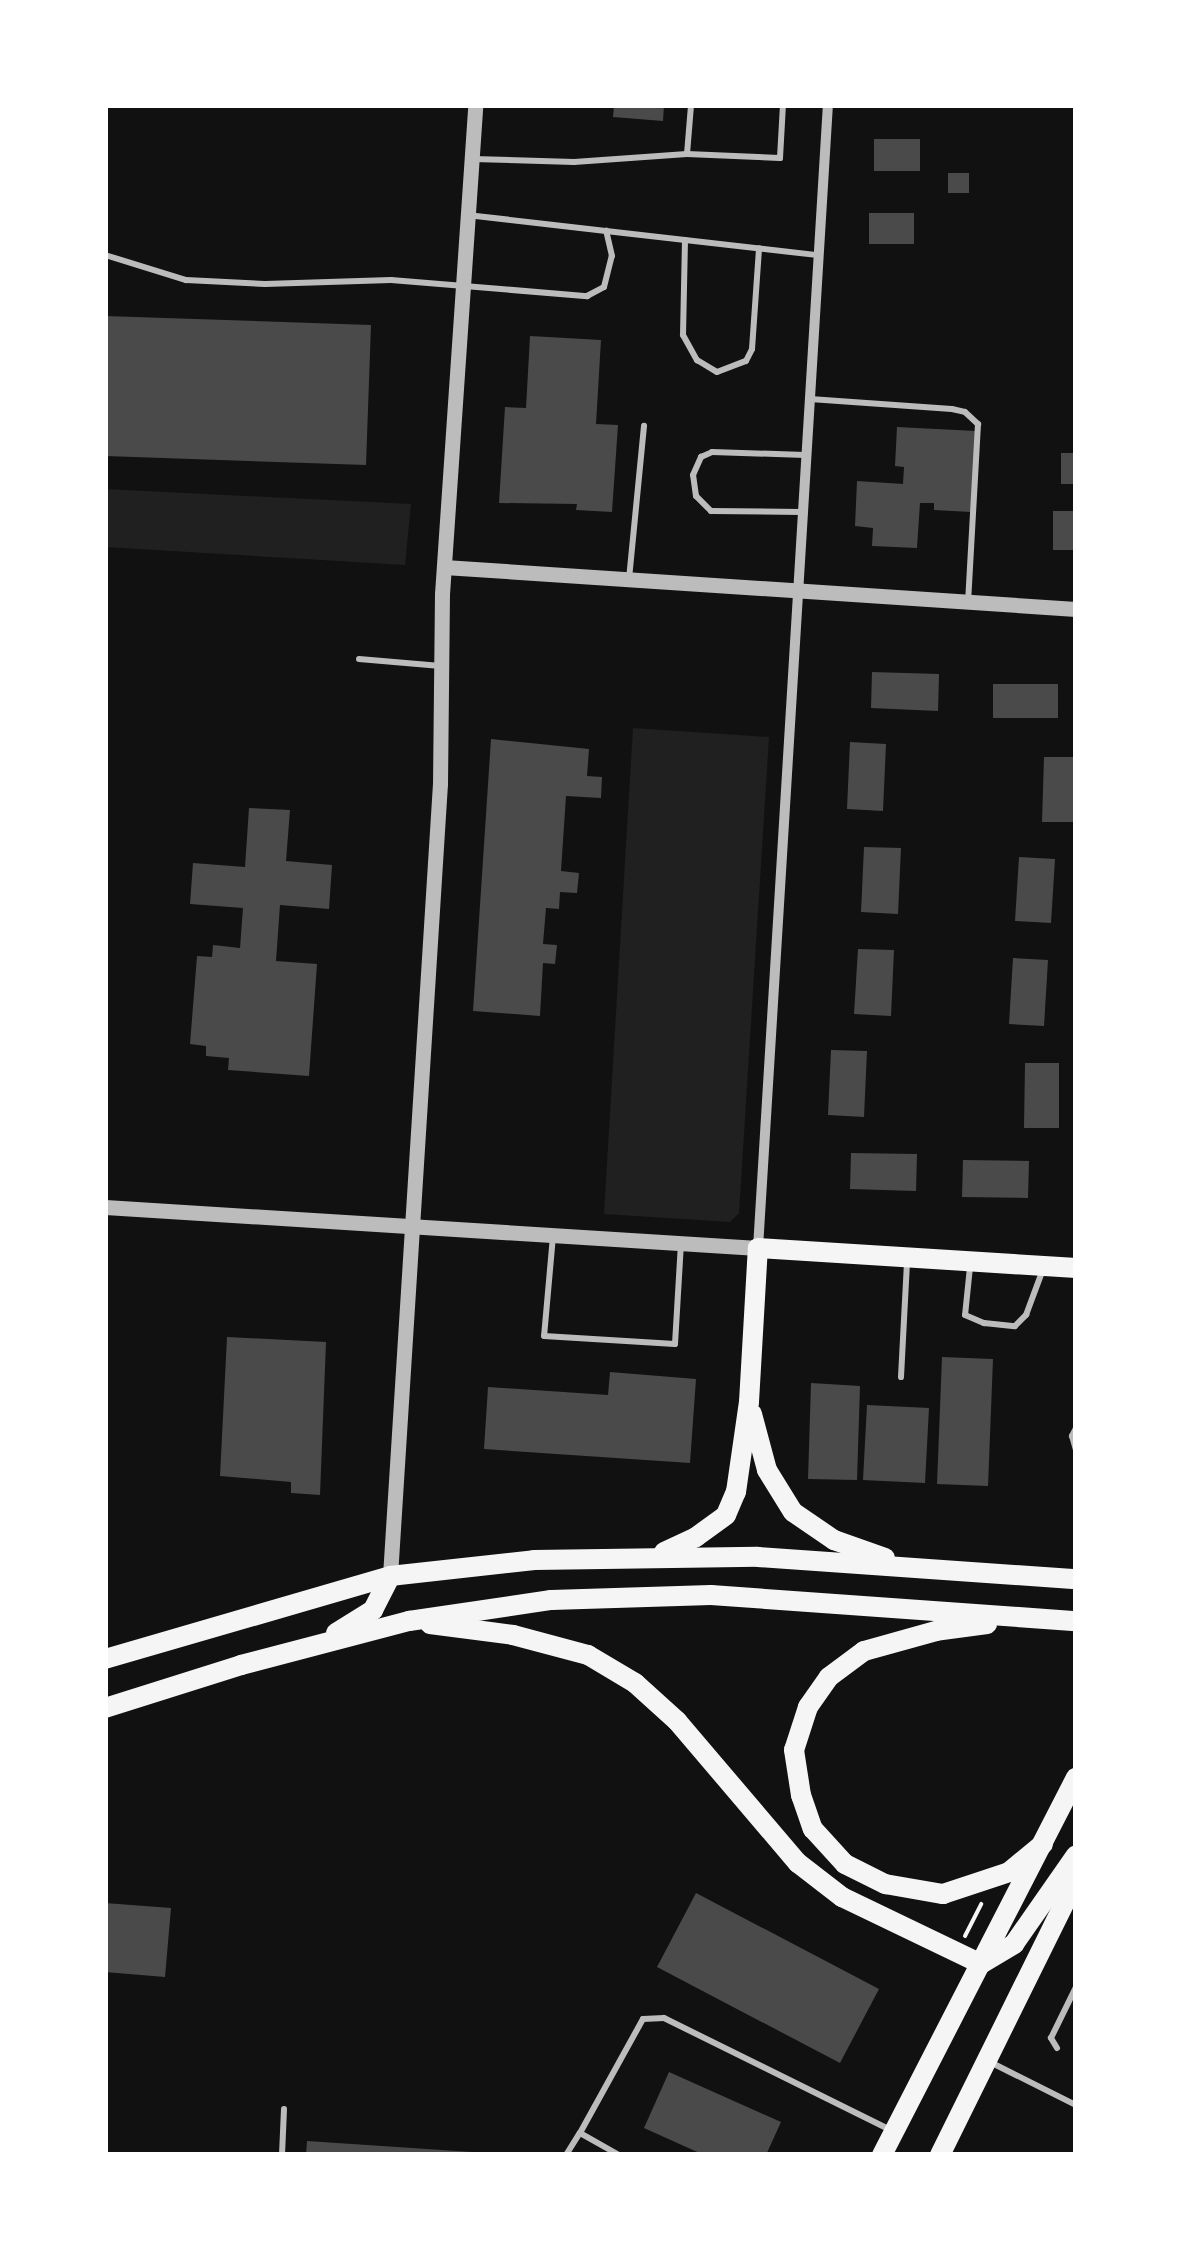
<!DOCTYPE html>
<style>
body{margin:0}
#map{position:relative;width:1181px;height:2260px;overflow:hidden;background:#111;font-family:Inter,sans-serif}
div>[style]{position:absolute}
.green>*{inset:0;background:#202020}
.building>*{inset:0;background:#4a4a4a}
.path>*{height:4px;margin:-2px;padding:0 2px;transform-origin:2px;border-radius:2px;background:#f5f5f5}
.service>*{height:6px;margin:-3px;padding:0 3px;transform-origin:3px;border-radius:3px;background:#bcbcbc}
.minor>*{height:10px;margin:-5px;padding:0 5px;transform-origin:5px;border-radius:5px;background:#bcbcbc}
.tertiary>*{height:15px;margin:-7.5px;padding:0 7.5px;transform-origin:7.5px;border-radius:7.5px;background:#bcbcbc}
.primary>*{height:20px;margin:-10px;padding:0 10px;transform-origin:10px;border-radius:10px;background:#f5f5f5}
.trunk>*{height:20px;margin:-10px;padding:0 10px;transform-origin:10px;border-radius:10px;background:#f5f5f5}
span{translate:-50% -50%;white-space:nowrap;text-align:center;line-height:1.15;-webkit-text-stroke:8px #fff;paint-order:stroke}
.frame{position:absolute;inset:0;border:108px solid #fff;pointer-events:none}
</style>
<div id="map">
<div class="green">
<i style="clip-path:polygon(105px 489px,411px 504px,405px 565px,105px 547px)"></i>
<i style="clip-path:polygon(633px 728px,769px 737px,739px 1213px,730px 1222px,604px 1214px)"></i>
</div>
<div class="building">
<i style="clip-path:polygon(614px 105px,664px 105px,663px 121px,613px 117px)"></i>
<i style="clip-path:polygon(874px 139px,920px 139px,920px 171px,874px 171px)"></i>
<i style="clip-path:polygon(948px 173px,969px 173px,969px 193px,948px 193px)"></i>
<i style="clip-path:polygon(869px 213px,914px 213px,914px 244px,869px 244px)"></i>
<i style="clip-path:polygon(105px 316px,371px 325px,366px 465px,105px 456px)"></i>
<i style="clip-path:polygon(530px 336px,601px 340px,596px 424px,618px 425px,612px 512px,576px 510px,577px 504px,499px 503px,505px 407px,526px 408px)"></i>
<i style="clip-path:polygon(897px 427px,976px 431px,971px 512px,934px 510px,934px 503px,920px 503px,917px 548px,872px 546px,873px 528px,855px 526px,857px 481px,903px 484px,904px 467px,895px 466px)"></i>
<i style="clip-path:polygon(1061px 453px,1076px 453px,1076px 484px,1061px 484px)"></i>
<i style="clip-path:polygon(1053px 511px,1076px 511px,1076px 550px,1053px 550px)"></i>
<i style="clip-path:polygon(872px 672px,939px 674px,938px 711px,871px 708px)"></i>
<i style="clip-path:polygon(993px 684px,1058px 684px,1058px 718px,993px 718px)"></i>
<i style="clip-path:polygon(491px 739px,589px 749px,587px 776px,602px 777px,601px 798px,566px 796px,561px 871px,579px 873px,577px 893px,560px 892px,559px 909px,546px 908px,543px 944px,557px 945px,555px 964px,543px 963px,540px 1016px,473px 1011px)"></i>
<i style="clip-path:polygon(850px 742px,886px 744px,883px 811px,847px 809px)"></i>
<i style="clip-path:polygon(1044px 757px,1076px 757px,1076px 822px,1042px 822px)"></i>
<i style="clip-path:polygon(249px 808px,290px 810px,286px 861px,332px 865px,329px 909px,280px 905px,276px 961px,317px 964px,309px 1076px,228px 1070px,229px 1058px,206px 1056px,206px 1046px,190px 1044px,197px 956px,212px 957px,213px 945px,240px 948px,243px 908px,190px 904px,193px 863px,245px 867px)"></i>
<i style="clip-path:polygon(864px 847px,901px 848px,898px 914px,861px 912px)"></i>
<i style="clip-path:polygon(1019px 857px,1055px 859px,1051px 923px,1015px 921px)"></i>
<i style="clip-path:polygon(858px 949px,894px 950px,891px 1016px,854px 1014px)"></i>
<i style="clip-path:polygon(1013px 958px,1048px 960px,1044px 1026px,1009px 1024px)"></i>
<i style="clip-path:polygon(831px 1050px,867px 1051px,864px 1117px,828px 1115px)"></i>
<i style="clip-path:polygon(1025px 1063px,1059px 1063px,1059px 1128px,1024px 1128px)"></i>
<i style="clip-path:polygon(851px 1153px,917px 1154px,916px 1191px,850px 1189px)"></i>
<i style="clip-path:polygon(963px 1160px,1029px 1161px,1028px 1198px,962px 1197px)"></i>
<i style="clip-path:polygon(227px 1337px,326px 1342px,320px 1495px,291px 1493px,291px 1482px,220px 1476px)"></i>
<i style="clip-path:polygon(942px 1357px,993px 1359px,988px 1486px,937px 1484px)"></i>
<i style="clip-path:polygon(610px 1372px,696px 1379px,690px 1463px,484px 1449px,488px 1387px,608px 1395px)"></i>
<i style="clip-path:polygon(811px 1383px,860px 1386px,857px 1480px,808px 1479px)"></i>
<i style="clip-path:polygon(867px 1405px,929px 1408px,925px 1483px,863px 1480px)"></i>
<i style="clip-path:polygon(696px 1893px,879px 1989px,840px 2063px,657px 1967px)"></i>
<i style="clip-path:polygon(105px 1903px,171px 1908px,165px 1977px,105px 1972px)"></i>
<i style="clip-path:polygon(669px 2072px,781px 2122px,766px 2155px,704px 2155px,644px 2128px)"></i>
<i style="clip-path:polygon(307px 2141px,472px 2152px,472px 2155px,306px 2155px)"></i>
</div>
<div class="path">
<i style="left:965px;top:1936px;width:36px;rotate:-63deg"></i>
</div>
<div class="service">
<i style="left:687px;top:154px;width:93px;rotate:2.5deg"></i>
<i style="left:780px;top:158px;width:53px;rotate:-86.8deg"></i>
<i style="left:473px;top:159px;width:101px;rotate:1.7deg"></i>
<i style="left:574px;top:162px;width:113px;rotate:-4deg"></i>
<i style="left:687px;top:154px;width:49px;rotate:-85.3deg"></i>
<i style="left:606px;top:231px;width:213px;rotate:6.5deg"></i>
<i style="left:685px;top:240px;width:95px;rotate:91.2deg"></i>
<i style="left:683px;top:335px;width:29px;rotate:61deg"></i>
<i style="left:697px;top:360px;width:23px;rotate:31deg"></i>
<i style="left:717px;top:372px;width:31px;rotate:-21deg"></i>
<i style="left:746px;top:361px;width:13px;rotate:-63deg"></i>
<i style="left:752px;top:349px;width:101px;rotate:-86deg"></i>
<i style="left:105px;top:255px;width:85px;rotate:17.2deg"></i>
<i style="left:186px;top:280px;width:79px;rotate:2.9deg"></i>
<i style="left:265px;top:284px;width:126px;rotate:-1.8deg"></i>
<i style="left:391px;top:280px;width:197px;rotate:4.7deg"></i>
<i style="left:587px;top:296px;width:19px;rotate:-28deg"></i>
<i style="left:604px;top:287px;width:32px;rotate:-76deg"></i>
<i style="left:612px;top:256px;width:26px;rotate:-103deg"></i>
<i style="left:606px;top:231px;width:140px;rotate:-173.4deg"></i>
<i style="left:810px;top:399px;width:142px;rotate:4deg"></i>
<i style="left:952px;top:409px;width:13px;rotate:13deg"></i>
<i style="left:965px;top:412px;width:18px;rotate:43deg"></i>
<i style="left:978px;top:424px;width:178px;rotate:93.2deg"></i>
<i style="left:801px;top:512px;width:90px;rotate:-179.4deg"></i>
<i style="left:711px;top:511px;width:21px;rotate:-135deg"></i>
<i style="left:696px;top:496px;width:21px;rotate:-98deg"></i>
<i style="left:693px;top:475px;width:20px;rotate:-66deg"></i>
<i style="left:701px;top:457px;width:12px;rotate:-24deg"></i>
<i style="left:712px;top:452px;width:93px;rotate:1.8deg"></i>
<i style="left:629px;top:579px;width:154px;rotate:-84.4deg"></i>
<i style="left:359px;top:659px;width:82px;rotate:4.9deg"></i>
<i style="left:553px;top:1236px;width:100px;rotate:95.1deg"></i>
<i style="left:544px;top:1336px;width:131px;rotate:3.5deg"></i>
<i style="left:675px;top:1344px;width:100px;rotate:-86.6deg"></i>
<i style="left:970px;top:1267px;width:48px;rotate:95.9deg"></i>
<i style="left:965px;top:1315px;width:21px;rotate:23deg"></i>
<i style="left:984px;top:1323px;width:31px;rotate:6deg"></i>
<i style="left:1015px;top:1326px;width:16px;rotate:-45deg"></i>
<i style="left:1026px;top:1315px;width:46px;rotate:-69.6deg"></i>
<i style="left:901px;top:1377px;width:114px;rotate:-87deg"></i>
<i style="left:1076px;top:1428px;width:9px;rotate:117deg"></i>
<i style="left:1072px;top:1436px;width:15px;rotate:74deg"></i>
<i style="left:1057px;top:2048px;width:12px;rotate:-121deg"></i>
<i style="left:1051px;top:2038px;width:57px;rotate:-63.9deg"></i>
<i style="left:992px;top:2063px;width:94px;rotate:26.6deg"></i>
<i style="left:282px;top:2155px;width:46px;rotate:-87.5deg"></i>
<i style="left:566px;top:2155px;width:26px;rotate:-58deg"></i>
<i style="left:619px;top:2155px;width:45px;rotate:-150.6deg"></i>
<i style="left:580px;top:2133px;width:130px;rotate:-61.1deg"></i>
<i style="left:643px;top:2019px;width:21px;rotate:-3deg"></i>
<i style="left:664px;top:2018px;width:255px;rotate:26.3deg"></i>
</div>
<div class="minor">
<i style="left:758px;top:1248px;width:1145px;rotate:-86.5deg"></i>
</div>
<div class="tertiary">
<i style="left:444px;top:567px;width:633px;rotate:3.8deg"></i>
<i style="left:105px;top:1207px;width:654px;rotate:3.59deg"></i>
<i style="left:390px;top:1576px;width:794px;rotate:-86.39deg"></i>
<i style="left:440px;top:784px;width:190px;rotate:-89.4deg"></i>
<i style="left:442px;top:594px;width:490px;rotate:-86.1deg"></i>
</div>
<div class="primary">
<i style="left:758px;top:1248px;width:319px;rotate:3.6deg"></i>
<i style="left:882px;top:2155px;width:424px;rotate:-62.8deg"></i>
<i style="left:940px;top:2155px;width:307px;rotate:-63.7deg"></i>
</div>
<div class="trunk">
<i style="left:752px;top:1414px;width:58px;rotate:75deg"></i>
<i style="left:767px;top:1470px;width:49px;rotate:58.2deg"></i>
<i style="left:793px;top:1512px;width:50px;rotate:34.3deg"></i>
<i style="left:834px;top:1540px;width:54px;rotate:19.4deg"></i>
<i style="left:664px;top:1552px;width:35px;rotate:-25deg"></i>
<i style="left:696px;top:1537px;width:37px;rotate:-36deg"></i>
<i style="left:726px;top:1515px;width:25px;rotate:-67deg"></i>
<i style="left:736px;top:1492px;width:91px;rotate:-81.8deg"></i>
<i style="left:749px;top:1402px;width:154px;rotate:-86.7deg"></i>
<i style="left:430px;top:1624px;width:84px;rotate:7.5deg"></i>
<i style="left:513px;top:1635px;width:78px;rotate:14.9deg"></i>
<i style="left:588px;top:1655px;width:55px;rotate:30.8deg"></i>
<i style="left:635px;top:1683px;width:57px;rotate:42.1deg"></i>
<i style="left:677px;top:1721px;width:187px;rotate:49.6deg"></i>
<i style="left:798px;top:1863px;width:56px;rotate:37.7deg"></i>
<i style="left:842px;top:1897px;width:154px;rotate:25.7deg"></i>
<i style="left:981px;top:1964px;width:39px;rotate:-31deg"></i>
<i style="left:1014px;top:1944px;width:108px;rotate:-55.1deg"></i>
<i style="left:987px;top:1624px;width:51px;rotate:172.2deg"></i>
<i style="left:936px;top:1631px;width:75px;rotate:164.5deg"></i>
<i style="left:864px;top:1651px;width:44px;rotate:143.4deg"></i>
<i style="left:829px;top:1677px;width:37px;rotate:125deg"></i>
<i style="left:808px;top:1707px;width:45px;rotate:108deg"></i>
<i style="left:794px;top:1750px;width:46px;rotate:81.2deg"></i>
<i style="left:801px;top:1795px;width:36px;rotate:71deg"></i>
<i style="left:813px;top:1829px;width:47px;rotate:47.6deg"></i>
<i style="left:845px;top:1864px;width:45px;rotate:26.6deg"></i>
<i style="left:885px;top:1884px;width:59px;rotate:9.8deg"></i>
<i style="left:943px;top:1894px;width:70px;rotate:-18.4deg"></i>
<i style="left:1009px;top:1872px;width:44px;rotate:-39.5deg"></i>
<i style="left:336px;top:1633px;width:44px;rotate:-31.9deg"></i>
<i style="left:373px;top:1610px;width:38px;rotate:-63deg"></i>
<i style="left:105px;top:1659px;width:297px;rotate:-16.2deg"></i>
<i style="left:390px;top:1576px;width:145px;rotate:-6.3deg"></i>
<i style="left:534px;top:1560px;width:224px;rotate:-0.8deg"></i>
<i style="left:758px;top:1557px;width:319px;rotate:4deg"></i>
<i style="left:105px;top:1708px;width:143px;rotate:-17.5deg"></i>
<i style="left:241px;top:1665px;width:174px;rotate:-14.7deg"></i>
<i style="left:409px;top:1621px;width:144px;rotate:-8.4deg"></i>
<i style="left:551px;top:1600px;width:160px;rotate:-1.8deg"></i>
<i style="left:711px;top:1595px;width:366px;rotate:4.1deg"></i>
</div>
<div class="frame"></div>
</div>
